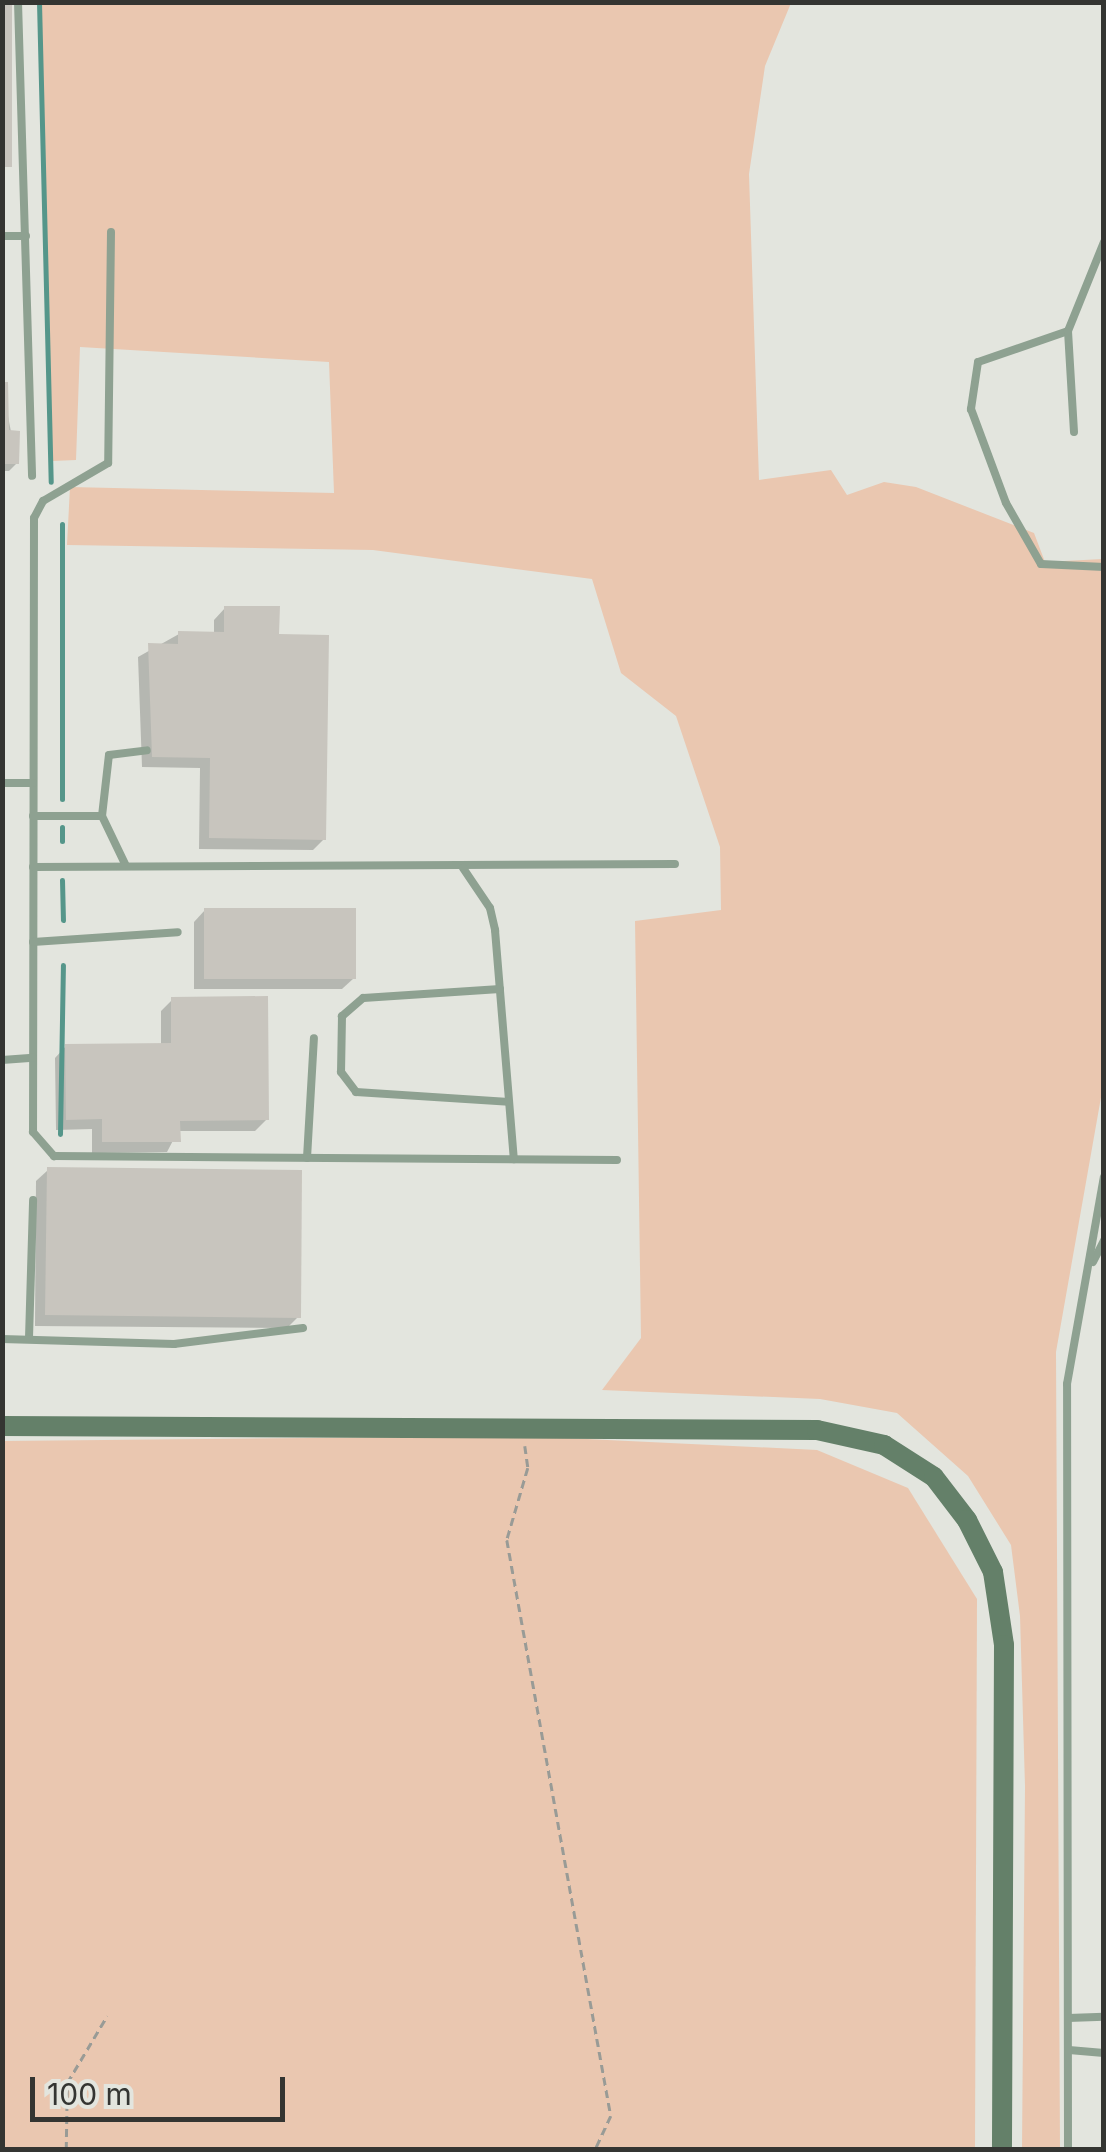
<!DOCTYPE html>
<style>
body{margin:0}
#map{position:relative;width:1106px;height:2152px;overflow:hidden;background:#e3e5de;font-family:Inter,sans-serif}
div>[style]{position:absolute}
.green>*{inset:0;background:#eac7b0}
.shadow>*{inset:0;background:#0003}
.stream>*{height:5px;margin:-2.5px;padding:0 2.5px;transform-origin:2.5px;border-radius:2.5px;background:#55968a}
.building>*{inset:0;background:#c8c5be}
.path>*{height:2.5px;margin-top:-1.25px;transform-origin:0;background:repeating-linear-gradient(90deg,#999b96 0 8px,transparent 0 13px)}
.lane>*{height:8px;margin:-4px;padding:0 4px;transform-origin:4px;border-radius:4px;background:#8ea191}
.secondary>*{height:20px;margin:-10px;padding:0 10px;transform-origin:10px;border-radius:10px;background:#648069}
span{translate:-50% -50%;white-space:nowrap;text-align:center;line-height:1.15;-webkit-text-stroke:10px #e3e5de;paint-order:stroke}
.frame{position:absolute;inset:0;border:5px solid #343532;pointer-events:none}
.scale{position:absolute;left:30px;top:2077px;width:255px;height:45px;box-sizing:border-box;border:5px solid #343532;border-top:0;padding-left:12px;font-size:30px;line-height:35px;white-space:nowrap;color:#343532;-webkit-text-stroke:8px #e3e5de;paint-order:stroke}
</style>
<div id="map">
<div class="green">
<i style="clip-path:polygon(38px 3px,791px 3px,765px 66px,749px 174px,759px 480px,831px 470px,847px 495px,884px 482px,916px 487px,1034px 533px,1045px 562px,1103px 559px,1103px 1086px,1056px 1352px,1060px 2149px,1022px 2149px,1025px 1786px,1020px 1616px,1011px 1545px,968px 1476px,897px 1413px,820px 1399px,602px 1390px,641px 1338px,635px 921px,721px 910px,720px 847px,676px 716px,621px 673px,592px 579px,373px 550px,67px 545px,70px 487px,334px 493px,329px 362px,80px 347px,76px 460px,52px 461px)"></i>
<i style="clip-path:polygon(524px 1436px,817px 1450px,908px 1488px,977px 1599px,975px 2149px,3px 2150px,3px 1441px)"></i>
</div>
<div class="shadow">
<i style="clip-path:polygon(2px 385px,17px 463px,9px 471px,2px 471px)"></i>
<i style="clip-path:polygon(225px 608px,324px 839px,313px 850px,199px 849px,200px 768px,142px 767px,138px 657px,179px 634px,214px 634px,214px 620px)"></i>
<i style="clip-path:polygon(205px 910px,354px 978px,342px 989px,194px 989px,194px 922px)"></i>
<i style="clip-path:polygon(172px 1000px,267px 1119px,255px 1131px,178px 1131px,167px 1152px,92px 1153px,92px 1129px,56px 1130px,55px 1058px,66px 1046px,161px 1045px,161px 1011px)"></i>
<i style="clip-path:polygon(48px 1170px,298px 1317px,287px 1328px,35px 1326px,36px 1181px)"></i>
</div>
<div class="stream">
<i style="left:39px;top:2px;width:480px;rotate:88.6deg"></i>
<i style="left:62px;top:524px;width:275px;rotate:90deg"></i>
<i style="left:62px;top:827px;width:14px;rotate:90deg"></i>
<i style="left:62px;top:880px;width:40px;rotate:88.6deg"></i>
<i style="left:60px;top:1134px;width:169px;rotate:-89deg"></i>
</div>
<div class="building">
<i style="clip-path:polygon(2px 2px,12px 2px,12px 167px,2px 167px)"></i>
<i style="clip-path:polygon(2px 382px,8px 382px,9px 430px,20px 431px,19px 464px,2px 464px)"></i>
<i style="clip-path:polygon(224px 606px,280px 606px,279px 634px,329px 635px,326px 840px,209px 838px,210px 758px,152px 757px,148px 643px,178px 644px,178px 631px,224px 632px)"></i>
<i style="clip-path:polygon(204px 908px,356px 908px,356px 979px,204px 979px)"></i>
<i style="clip-path:polygon(268px 996px,269px 1120px,180px 1121px,181px 1142px,102px 1142px,102px 1119px,66px 1120px,65px 1044px,171px 1043px,171px 997px)"></i>
<i style="clip-path:polygon(47px 1167px,302px 1170px,301px 1318px,45px 1315px)"></i>
</div>
<div class="path">
<i style="left:525px;top:1446px;width:22px;rotate:82deg"></i>
<i style="left:528px;top:1468px;width:75px;rotate:106.3deg"></i>
<i style="left:507px;top:1540px;width:585px;rotate:79.77deg"></i>
<i style="left:611px;top:2116px;width:38px;rotate:115deg"></i>
<i style="left:66px;top:2150px;width:67px;rotate:-89.1deg"></i>
<i style="left:67px;top:2083px;width:78px;rotate:-59.2deg"></i>
</div>
<div class="lane">
<i style="left:18px;top:2px;width:474px;rotate:88.3deg"></i>
<i style="left:111px;top:232px;width:231px;rotate:90.7deg"></i>
<i style="left:108px;top:463px;width:75px;rotate:149.7deg"></i>
<i style="left:43px;top:501px;width:19px;rotate:118deg"></i>
<i style="left:34px;top:518px;width:614px;rotate:90.09deg"></i>
<i style="left:33px;top:1132px;width:32px;rotate:49deg"></i>
<i style="left:54px;top:1156px;width:563px;rotate:0.41deg"></i>
<i style="left:2px;top:236px;width:24px"></i>
<i style="left:1068px;top:331px;width:95px;rotate:161deg"></i>
<i style="left:978px;top:362px;width:48px;rotate:98.5deg"></i>
<i style="left:971px;top:409px;width:100px;rotate:69.6deg"></i>
<i style="left:1006px;top:503px;width:70px;rotate:60.2deg"></i>
<i style="left:1041px;top:564px;width:63px;rotate:2.7deg"></i>
<i style="left:1074px;top:432px;width:101px;rotate:-93.4deg"></i>
<i style="left:1068px;top:331px;width:96px;rotate:-68deg"></i>
<i style="left:2px;top:783px;width:31px"></i>
<i style="left:33px;top:816px;width:69px"></i>
<i style="left:102px;top:816px;width:61px;rotate:-83.5deg"></i>
<i style="left:109px;top:755px;width:38px;rotate:-7deg"></i>
<i style="left:102px;top:816px;width:55px;rotate:64.4deg"></i>
<i style="left:33px;top:867px;width:642px;rotate:-0.27deg"></i>
<i style="left:463px;top:868px;width:48px;rotate:56deg"></i>
<i style="left:490px;top:908px;width:23px;rotate:77deg"></i>
<i style="left:495px;top:930px;width:230px;rotate:85.3deg"></i>
<i style="left:33px;top:942px;width:145px;rotate:-3.9deg"></i>
<i style="left:500px;top:989px;width:137px;rotate:176.2deg"></i>
<i style="left:363px;top:998px;width:28px;rotate:139deg"></i>
<i style="left:342px;top:1016px;width:56px;rotate:91deg"></i>
<i style="left:341px;top:1072px;width:25px;rotate:53deg"></i>
<i style="left:356px;top:1092px;width:153px;rotate:3.7deg"></i>
<i style="left:2px;top:1060px;width:31px;rotate:-4deg"></i>
<i style="left:307px;top:1158px;width:120px;rotate:-86.7deg"></i>
<i style="left:1093px;top:1262px;width:25px;rotate:-63deg"></i>
<i style="left:29px;top:1338px;width:138px;rotate:-88.3deg"></i>
<i style="left:2px;top:1339px;width:172px;rotate:1.7deg"></i>
<i style="left:174px;top:1344px;width:130px;rotate:-7.1deg"></i>
<i style="left:1068px;top:2018px;width:36px;rotate:-2deg"></i>
<i style="left:1069px;top:2050px;width:35px;rotate:5deg"></i>
<i style="left:1068px;top:2150px;width:766px;rotate:-90.07deg"></i>
<i style="left:1067px;top:1384px;width:210px;rotate:-79.9deg"></i>
</div>
<div class="secondary">
<i style="left:2px;top:1426px;width:815px;rotate:0.28deg"></i>
<i style="left:817px;top:1430px;width:69px;rotate:12.6deg"></i>
<i style="left:884px;top:1445px;width:59px;rotate:32.6deg"></i>
<i style="left:934px;top:1477px;width:54px;rotate:52.5deg"></i>
<i style="left:967px;top:1520px;width:58px;rotate:63.4deg"></i>
<i style="left:993px;top:1572px;width:74px;rotate:81.4deg"></i>
<i style="left:1004px;top:1645px;width:505px;rotate:90.23deg"></i>
</div>
<div class="frame"></div>
<div class="scale">100 m</div>
</div>
